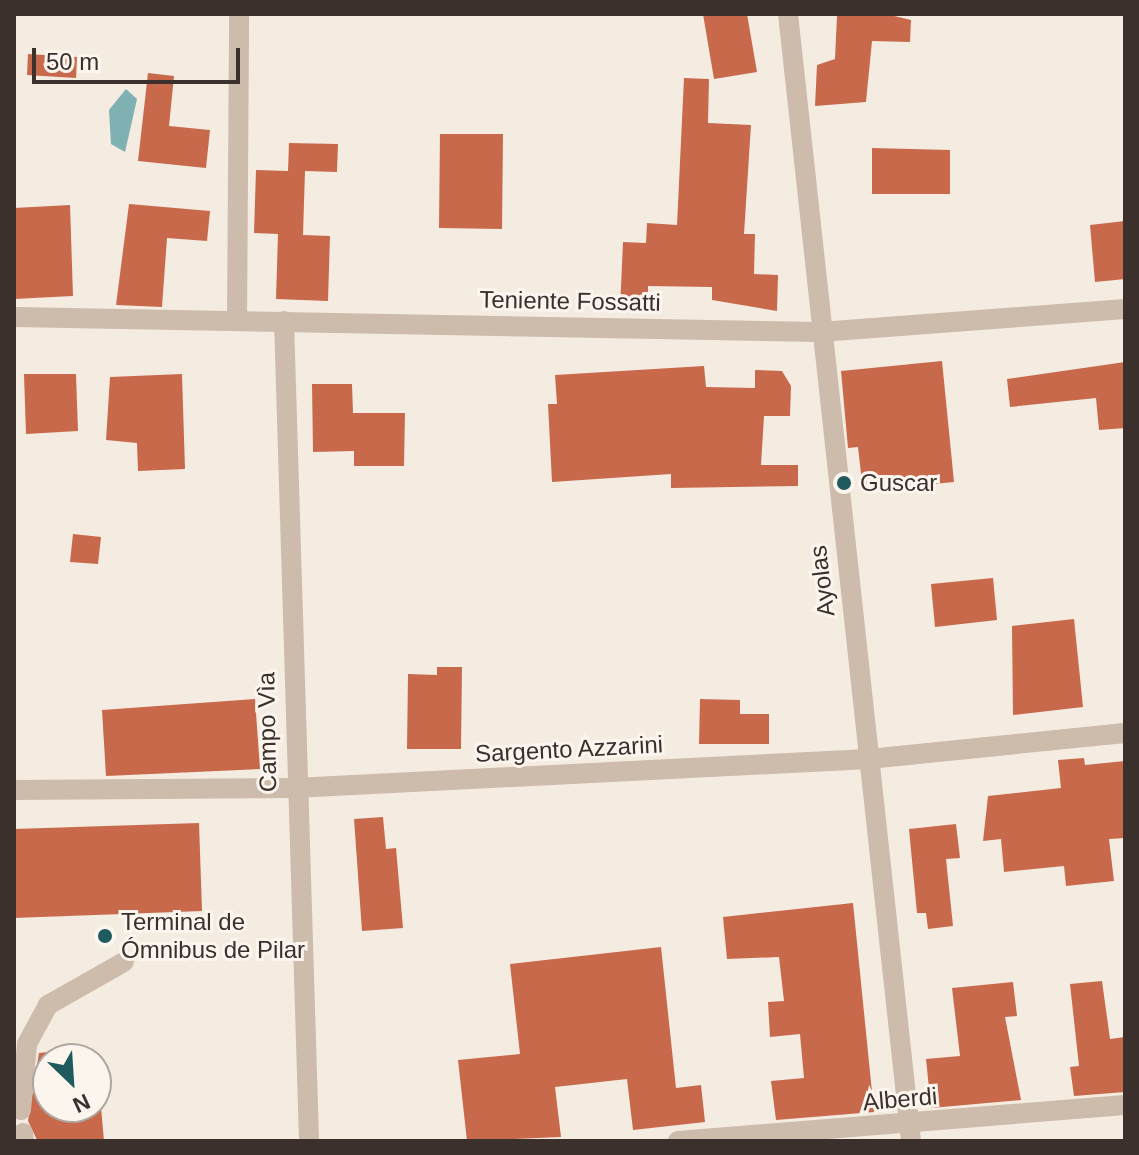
<!DOCTYPE html>
<meta charset="utf-8">
<style>
body{margin:0}
#map{position:relative;width:1139px;height:1155px;overflow:hidden;background:#f4ebe1;font-family:Helvetica,sans-serif}
div>[style]{position:absolute}
.water>*{inset:0;background:#7fb0b2}
.building>*{inset:0;background:#c8694b}
.minor>*{height:20px;margin:-10px;padding:0 10px;transform-origin:10px;border-radius:10px;background:#cdbbac}
.dots>*{width:22px;height:22px;translate:-50% -50%;box-sizing:border-box;border:4px solid #fbf5ee;border-radius:50%}
span{translate:-50% -50%;white-space:nowrap;text-align:center;line-height:1.15;-webkit-text-stroke:6px #fbf5ee;paint-order:stroke}
.street-label{font-size:24px;color:#3b302b}
.poi-label{font-size:24px;color:#3b302b}
.left{translate:0 -50%;text-align:left}
.frame{position:absolute;inset:0;border:16px solid #3b302b;pointer-events:none}
.north{position:absolute;left:32px;top:1043px;width:80px;height:80px;box-sizing:border-box;background:#fbf5ee;border:2px solid #aea6a0;border-radius:50%;rotate:155deg;font-size:22px;font-weight:700;line-height:32px;text-align:center;color:#3b302b}
.north::after{content:'';display:block;margin:auto;width:28px;height:36px;background:#1f5a5e;clip-path:polygon(50% 0,100% 100%,50% 72%,0 100%)}
.scale{position:absolute;left:32px;top:48px;width:208px;height:36px;box-sizing:border-box;border:4px solid #3b302b;border-top:0;padding-left:10px;font-size:24px;line-height:28px;white-space:nowrap;color:#3b302b;-webkit-text-stroke:6px #fbf5ee;paint-order:stroke}
</style>
<div id="map">
<div class="water">
<i style="clip-path:polygon(126px 89px,137px 99px,125px 152px,111px 144px,109px 110px)"></i>
</div>
<div class="building">
<i style="clip-path:polygon(703px 14px,747px 14px,757px 72px,714px 79px)"></i>
<i style="clip-path:polygon(886px 14px,911px 20px,910px 42px,872px 41px,866px 102px,815px 106px,817px 65px,835px 59px,837px 16px)"></i>
<i style="clip-path:polygon(28px 54px,77px 57px,76px 78px,27px 75px)"></i>
<i style="clip-path:polygon(148px 73px,174px 76px,169px 126px,210px 130px,206px 168px,138px 161px)"></i>
<i style="clip-path:polygon(684px 78px,709px 79px,708px 123px,751px 125px,744px 234px,755px 234px,754px 274px,778px 275px,777px 311px,712px 300px,712px 287px,648px 286px,648px 309px,620px 309px,623px 242px,646px 243px,647px 223px,677px 225px)"></i>
<i style="clip-path:polygon(440px 134px,503px 134px,502px 229px,439px 228px)"></i>
<i style="clip-path:polygon(289px 143px,338px 144px,337px 172px,305px 171px,303px 235px,330px 236px,328px 301px,276px 299px,278px 234px,254px 233px,256px 170px,288px 171px)"></i>
<i style="clip-path:polygon(872px 148px,950px 150px,950px 194px,872px 194px)"></i>
<i style="clip-path:polygon(129px 204px,210px 211px,207px 241px,167px 238px,162px 307px,116px 305px)"></i>
<i style="clip-path:polygon(70px 205px,73px 296px,14px 299px,14px 208px)"></i>
<i style="clip-path:polygon(1125px 221px,1125px 279px,1095px 282px,1090px 225px)"></i>
<i style="clip-path:polygon(942px 361px,954px 482px,863px 491px,858px 447px,848px 448px,841px 371px)"></i>
<i style="clip-path:polygon(1125px 362px,1125px 428px,1099px 430px,1096px 398px,1010px 407px,1007px 379px)"></i>
<i style="clip-path:polygon(704px 366px,706px 387px,755px 388px,755px 370px,782px 371px,791px 386px,790px 416px,764px 416px,761px 465px,798px 465px,798px 486px,671px 488px,671px 474px,552px 482px,548px 404px,557px 404px,555px 375px)"></i>
<i style="clip-path:polygon(24px 374px,76px 374px,78px 431px,26px 434px)"></i>
<i style="clip-path:polygon(182px 374px,185px 469px,138px 471px,137px 443px,106px 440px,110px 377px)"></i>
<i style="clip-path:polygon(312px 384px,352px 384px,353px 413px,405px 413px,404px 466px,354px 466px,354px 451px,313px 452px)"></i>
<i style="clip-path:polygon(73px 534px,101px 537px,98px 564px,70px 562px)"></i>
<i style="clip-path:polygon(993px 578px,997px 620px,935px 627px,931px 584px)"></i>
<i style="clip-path:polygon(1074px 619px,1083px 707px,1013px 715px,1012px 626px)"></i>
<i style="clip-path:polygon(437px 667px,462px 667px,461px 749px,407px 749px,408px 674px,437px 675px)"></i>
<i style="clip-path:polygon(255px 699px,260px 769px,106px 776px,102px 710px)"></i>
<i style="clip-path:polygon(700px 699px,740px 700px,740px 714px,769px 714px,769px 744px,699px 744px)"></i>
<i style="clip-path:polygon(1084px 758px,1085px 765px,1125px 761px,1125px 838px,1109px 839px,1114px 881px,1066px 886px,1064px 866px,1004px 872px,1001px 839px,983px 841px,988px 796px,1061px 788px,1058px 760px)"></i>
<i style="clip-path:polygon(383px 817px,386px 849px,396px 848px,403px 928px,362px 931px,354px 819px)"></i>
<i style="clip-path:polygon(199px 823px,202px 911px,14px 918px,14px 829px)"></i>
<i style="clip-path:polygon(956px 824px,960px 858px,946px 859px,953px 926px,928px 929px,926px 913px,917px 913px,909px 829px)"></i>
<i style="clip-path:polygon(853px 903px,874px 1112px,776px 1120px,771px 1081px,804px 1078px,800px 1034px,770px 1037px,768px 1002px,784px 1001px,779px 957px,727px 959px,723px 917px)"></i>
<i style="clip-path:polygon(661px 947px,676px 1088px,701px 1085px,705px 1122px,633px 1130px,627px 1079px,555px 1087px,561px 1137px,467px 1141px,458px 1060px,520px 1054px,510px 964px)"></i>
<i style="clip-path:polygon(1102px 981px,1110px 1039px,1125px 1037px,1125px 1092px,1074px 1096px,1070px 1067px,1079px 1066px,1070px 984px)"></i>
<i style="clip-path:polygon(1013px 982px,1017px 1016px,1005px 1017px,1021px 1100px,931px 1108px,926px 1059px,960px 1056px,952px 988px)"></i>
<i style="clip-path:polygon(48px 1052px,48px 1107px,101px 1107px,104px 1141px,37px 1140px,28px 1121px,39px 1053px)"></i>
</div>
<div class="minor">
<i style="left:788px;top:14px;width:1134px;rotate:83.77deg"></i>
<i style="left:14px;top:317px;width:806px;rotate:1.07deg"></i>
<i style="left:820px;top:332px;width:306px;rotate:-4.3deg"></i>
<i style="left:237px;top:320px;width:306px;rotate:-89.6deg"></i>
<i style="left:284px;top:321px;width:820px;rotate:88.25deg"></i>
<i style="left:14px;top:790px;width:280px;rotate:-0.4deg"></i>
<i style="left:294px;top:788px;width:576px;rotate:-2.89deg"></i>
<i style="left:869px;top:759px;width:257px;rotate:-5.8deg"></i>
<i style="left:21px;top:1110px;width:66px;rotate:-84.8deg"></i>
<i style="left:27px;top:1044px;width:44px;rotate:-61.7deg"></i>
<i style="left:48px;top:1005px;width:87px;rotate:-29.5deg"></i>
<i style="left:23px;top:1133px;width:8px;rotate:83deg"></i>
<i style="left:678px;top:1141px;width:448px;rotate:-4.6deg"></i>
</div>
<div class="dots">
<i style="left:844px;top:483px;background:#1f5a5e"></i>
<i style="left:105px;top:936px;background:#1f5a5e"></i>
</div>
<div class="street-label">
<span style="left:570px;top:301px;rotate:1deg">Teniente Fossatti</span>
<span style="left:822px;top:581px;rotate:-97deg">Ayolas</span>
<span style="left:267px;top:732px;rotate:-91deg">Campo Vìa</span>
<span style="left:569px;top:749px;rotate:-3deg">Sargento Azzarini</span>
<span style="left:900px;top:1099px;rotate:-5deg">Alberdi</span>
</div>
<div class="poi-label">
<span class="left" style="left:860px;top:483px">Guscar</span>
<span class="left" style="left:121px;top:936px">Terminal de<br>Ómnibus de Pilar</span>
</div>
<div class="frame"></div>
<div class="north">N</div>
<div class="scale">50 m</div>
</div>
